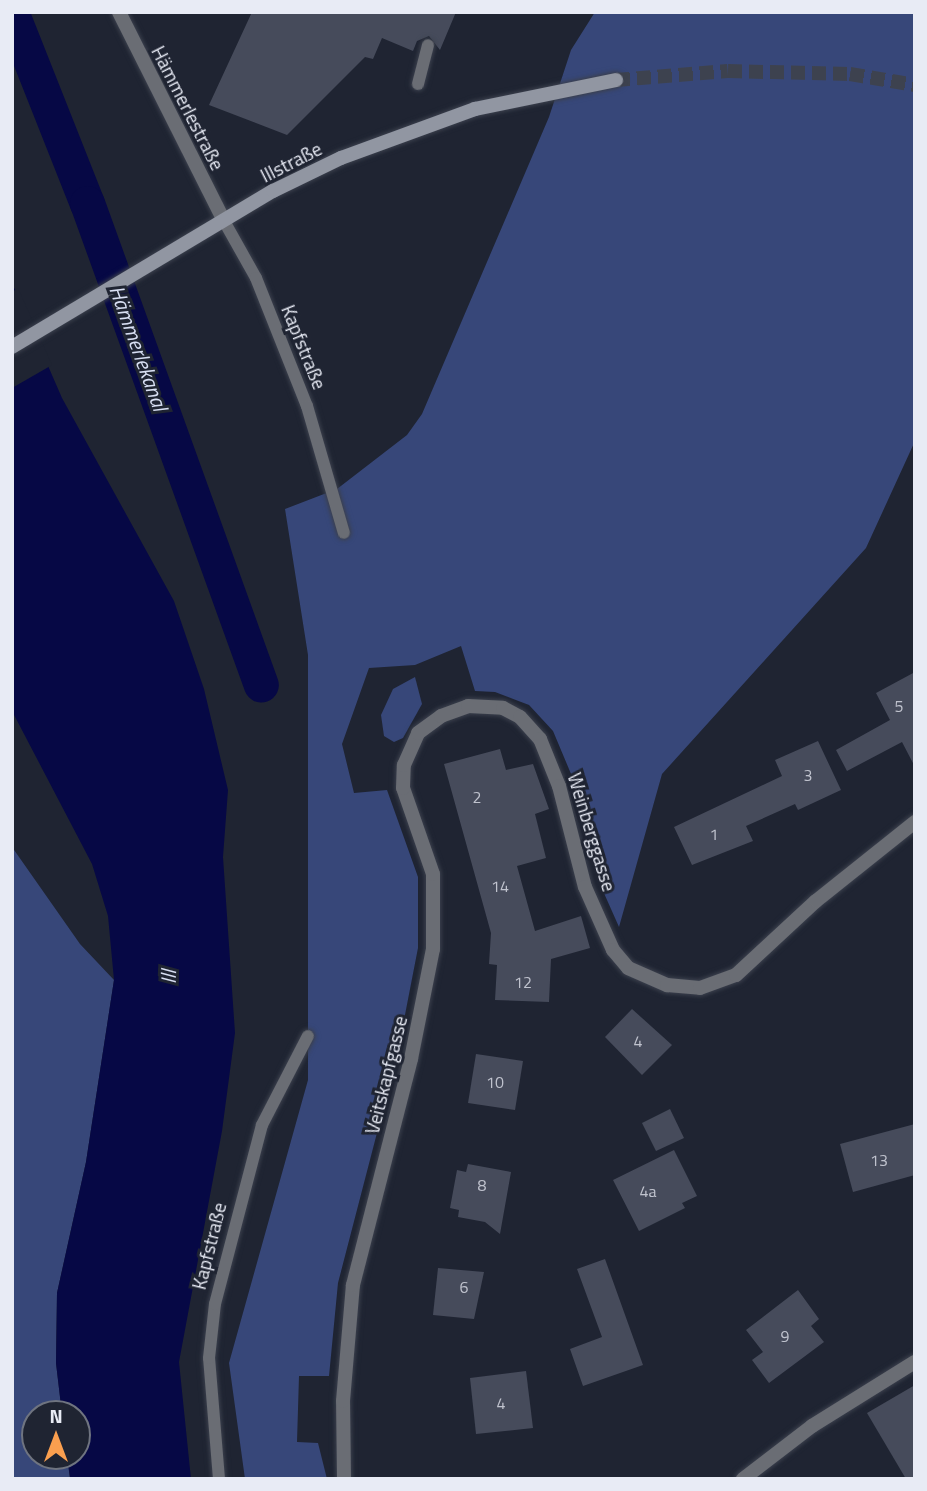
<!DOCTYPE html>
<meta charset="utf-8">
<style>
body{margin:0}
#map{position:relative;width:927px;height:1491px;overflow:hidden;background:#1f2432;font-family:"Titillium Web",sans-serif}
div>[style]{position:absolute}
.green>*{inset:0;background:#374779}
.water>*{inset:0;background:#060845}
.pier>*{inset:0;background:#1f2432}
.canal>*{height:35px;margin:-17.5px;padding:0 17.5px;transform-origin:17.5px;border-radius:17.5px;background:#060845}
.building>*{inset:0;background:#464b5b}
.secondary-tunnel>*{height:14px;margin-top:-7px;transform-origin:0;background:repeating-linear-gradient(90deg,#3d424f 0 14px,transparent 0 21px)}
.roads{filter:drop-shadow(0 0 2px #3b404d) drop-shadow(0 0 2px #3b404d)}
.service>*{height:12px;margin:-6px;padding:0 6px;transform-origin:6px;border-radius:6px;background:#6a6d74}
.minor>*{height:14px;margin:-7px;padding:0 7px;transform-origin:7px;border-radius:7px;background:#6a6d74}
.tertiary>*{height:14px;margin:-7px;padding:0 7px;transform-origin:7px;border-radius:7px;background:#6a6d74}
.secondary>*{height:14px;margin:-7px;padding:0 7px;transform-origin:7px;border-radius:7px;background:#9196a2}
span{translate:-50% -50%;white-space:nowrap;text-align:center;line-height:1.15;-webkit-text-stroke:6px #1f2432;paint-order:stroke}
.number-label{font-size:16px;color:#c0c3ce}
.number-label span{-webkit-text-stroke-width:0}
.street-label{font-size:19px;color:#e8ebf5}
.water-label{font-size:21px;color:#d9e0f4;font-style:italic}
.frame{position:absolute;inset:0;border:14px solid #e8ebf5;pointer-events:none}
.north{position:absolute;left:21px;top:1400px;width:70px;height:70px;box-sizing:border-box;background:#1f2432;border:2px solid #6f7480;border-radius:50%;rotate:0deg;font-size:19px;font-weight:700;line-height:28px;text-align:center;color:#e8ebf5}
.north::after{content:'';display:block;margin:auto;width:24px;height:32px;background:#fa9f4f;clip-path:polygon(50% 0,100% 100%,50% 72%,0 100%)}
</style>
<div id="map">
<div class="green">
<i style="clip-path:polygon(595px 12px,915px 12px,915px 441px,866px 548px,662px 774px,619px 927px,599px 882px,574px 781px,553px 731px,529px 705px,495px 692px,475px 691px,461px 646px,415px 665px,369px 668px,342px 744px,354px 793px,387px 790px,418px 877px,418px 948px,397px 1056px,338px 1283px,329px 1376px,299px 1376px,297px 1442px,318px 1443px,327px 1479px,245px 1479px,229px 1363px,308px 1080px,308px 655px,285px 509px,337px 489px,407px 435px,422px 414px,549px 117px,571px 50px)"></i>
<i style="clip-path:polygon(415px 677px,422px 704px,403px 738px,394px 742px,384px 736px,381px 715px,393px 689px)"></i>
<i style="clip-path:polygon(12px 847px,80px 944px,114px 980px,86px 1162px,57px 1293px,56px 1363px,62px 1414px,35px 1414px,35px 1456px,67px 1456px,70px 1479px,12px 1479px)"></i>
</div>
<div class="water">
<i style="clip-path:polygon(12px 283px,62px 398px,174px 601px,204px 689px,228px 790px,223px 857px,235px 1033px,222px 1131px,179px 1362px,191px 1479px,70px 1477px,67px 1456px,77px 1456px,77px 1414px,62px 1414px,56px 1363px,57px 1293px,86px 1162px,114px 980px,108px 916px,92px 864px,12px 711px)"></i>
</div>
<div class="pier">
<i style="clip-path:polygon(18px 288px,52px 365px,12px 388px,12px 292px)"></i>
</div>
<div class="canal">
<i style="left:12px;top:14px;width:203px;rotate:68.4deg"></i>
<i style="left:87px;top:203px;width:512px;rotate:70.15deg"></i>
</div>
<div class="building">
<i style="clip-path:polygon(252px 12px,456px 12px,440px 50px,429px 36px,417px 41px,413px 51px,382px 38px,373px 59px,365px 57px,287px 135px,209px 105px)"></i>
<i style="clip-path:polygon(915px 672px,915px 767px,902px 742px,847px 771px,836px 750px,890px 720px,876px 693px)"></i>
<i style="clip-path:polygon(818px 741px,841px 790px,798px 810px,795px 804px,746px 826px,753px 841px,692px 865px,674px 827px,782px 776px,775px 760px)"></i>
<i style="clip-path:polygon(500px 749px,506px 770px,533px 764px,549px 809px,535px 814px,546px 858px,517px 866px,535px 931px,581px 916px,590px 948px,551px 959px,549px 1002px,495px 1000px,497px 965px,489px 964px,491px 933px,444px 764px)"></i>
<i style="clip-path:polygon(632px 1009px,672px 1045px,642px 1075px,605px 1037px)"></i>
<i style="clip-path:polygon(476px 1054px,523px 1061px,515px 1110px,468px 1103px)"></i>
<i style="clip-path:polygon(670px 1109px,684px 1138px,656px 1151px,642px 1123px)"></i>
<i style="clip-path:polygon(915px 1124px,915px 1175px,853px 1192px,840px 1144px)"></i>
<i style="clip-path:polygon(674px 1150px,697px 1196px,682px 1203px,685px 1208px,639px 1231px,613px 1180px)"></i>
<i style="clip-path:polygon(468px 1164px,511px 1172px,500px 1234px,485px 1222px,458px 1217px,459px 1210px,450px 1208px,457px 1170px,466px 1172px)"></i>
<i style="clip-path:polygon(605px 1259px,643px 1365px,583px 1386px,570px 1349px,602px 1337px,577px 1269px)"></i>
<i style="clip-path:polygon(438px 1268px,484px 1272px,474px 1319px,433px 1315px)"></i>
<i style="clip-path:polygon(798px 1290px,819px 1319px,811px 1326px,824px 1342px,769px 1383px,752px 1360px,763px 1352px,746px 1330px)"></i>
<i style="clip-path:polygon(526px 1371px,533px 1428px,476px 1434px,470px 1378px)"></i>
<i style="clip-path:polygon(915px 1385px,915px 1479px,906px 1479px,867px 1413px)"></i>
</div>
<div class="secondary-tunnel">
<i style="left:616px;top:80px;width:112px;rotate:-4.6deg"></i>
<i style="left:728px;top:71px;width:122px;rotate:1.4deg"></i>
<i style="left:850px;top:74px;width:66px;rotate:9.6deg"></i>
</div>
<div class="roads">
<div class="service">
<i style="left:418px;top:84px;width:40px;rotate:-75.6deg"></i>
<i style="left:224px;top:221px;width:65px;rotate:60.7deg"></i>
<i style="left:256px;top:278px;width:138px;rotate:68.3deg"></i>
<i style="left:307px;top:406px;width:132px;rotate:73.8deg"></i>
<i style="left:219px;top:1479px;width:121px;rotate:-94.7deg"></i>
<i style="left:209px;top:1358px;width:54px;rotate:-83.7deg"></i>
<i style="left:215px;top:1304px;width:185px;rotate:-75.3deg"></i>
<i style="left:262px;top:1125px;width:100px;rotate:-62.7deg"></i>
</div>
<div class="minor">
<i style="left:344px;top:1479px;width:78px;rotate:-90.7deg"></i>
<i style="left:343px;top:1401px;width:116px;rotate:-85.1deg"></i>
<i style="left:353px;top:1285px;width:233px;rotate:-75.6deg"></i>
<i style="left:411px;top:1059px;width:112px;rotate:-78.7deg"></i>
<i style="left:433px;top:949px;width:75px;rotate:-90deg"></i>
<i style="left:433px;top:874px;width:91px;rotate:-109.2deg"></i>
<i style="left:403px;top:788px;width:23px;rotate:-88deg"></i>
<i style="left:404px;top:765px;width:35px;rotate:-66deg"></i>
<i style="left:418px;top:733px;width:29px;rotate:-36deg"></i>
<i style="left:441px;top:716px;width:29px;rotate:-20deg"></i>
<i style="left:468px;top:706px;width:35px;rotate:3deg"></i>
<i style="left:503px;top:708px;width:19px;rotate:28deg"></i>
<i style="left:520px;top:717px;width:30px;rotate:48deg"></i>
<i style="left:540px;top:739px;width:51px;rotate:68deg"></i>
<i style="left:559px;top:786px;width:104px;rotate:75.6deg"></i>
<i style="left:585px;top:887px;width:69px;rotate:66deg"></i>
<i style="left:613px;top:950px;width:23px;rotate:50deg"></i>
<i style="left:628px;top:968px;width:43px;rotate:23.6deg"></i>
<i style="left:667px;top:985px;width:33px;rotate:5deg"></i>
<i style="left:700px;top:988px;width:38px;rotate:-20deg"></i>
<i style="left:736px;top:975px;width:109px;rotate:-42.8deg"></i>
<i style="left:816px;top:901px;width:127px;rotate:-38.6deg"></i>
<i style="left:743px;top:1479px;width:87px;rotate:-37.5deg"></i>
<i style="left:812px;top:1426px;width:121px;rotate:-31.9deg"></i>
</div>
<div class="tertiary">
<i style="left:119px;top:12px;width:234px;rotate:63.3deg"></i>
</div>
<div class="secondary">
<i style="left:12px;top:347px;width:304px;rotate:-30.9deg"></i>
<i style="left:273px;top:191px;width:76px;rotate:-25.9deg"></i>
<i style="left:341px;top:158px;width:143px;rotate:-20.1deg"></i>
<i style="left:475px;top:109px;width:144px;rotate:-11.6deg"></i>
</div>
</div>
<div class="number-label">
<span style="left:899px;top:706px">5</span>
<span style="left:808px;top:775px">3</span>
<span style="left:477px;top:797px">2</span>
<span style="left:714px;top:834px">1</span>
<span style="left:500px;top:886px">14</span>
<span style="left:523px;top:982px">12</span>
<span style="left:638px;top:1041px">4</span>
<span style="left:495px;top:1082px">10</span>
<span style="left:879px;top:1160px">13</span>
<span style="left:482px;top:1185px">8</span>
<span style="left:648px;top:1191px">4a</span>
<span style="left:464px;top:1287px">6</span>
<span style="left:785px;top:1336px">9</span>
<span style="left:501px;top:1403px">4</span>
</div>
<div class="street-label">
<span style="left:188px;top:108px;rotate:63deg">Hämmerlestraße</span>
<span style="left:291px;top:162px;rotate:-27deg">Illstraße</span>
<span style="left:304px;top:347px;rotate:68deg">Kapfstraße</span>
<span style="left:592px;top:832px;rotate:73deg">Weinberggasse</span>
<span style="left:386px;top:1075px;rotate:-76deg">Veitskapfgasse</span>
<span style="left:209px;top:1246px;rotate:-76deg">Kapfstraße</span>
</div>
<div class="water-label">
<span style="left:139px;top:348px;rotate:70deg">Hämmerlekanal</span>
<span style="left:168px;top:977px;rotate:-88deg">Ill</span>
</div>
<div class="frame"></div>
<div class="north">N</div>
</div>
